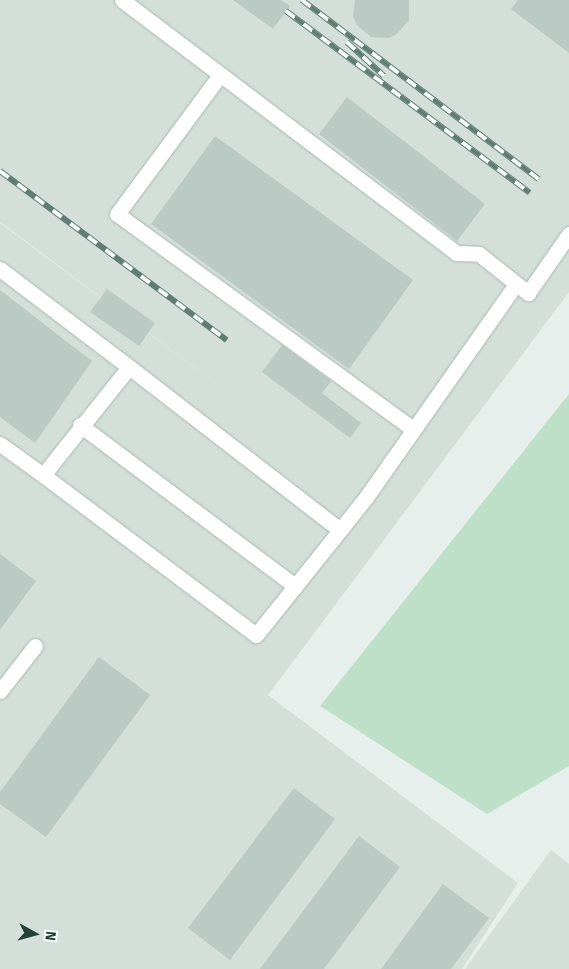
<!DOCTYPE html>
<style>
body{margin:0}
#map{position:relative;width:569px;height:969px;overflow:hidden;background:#e6efeb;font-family:"Fira Sans",sans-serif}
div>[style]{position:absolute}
.built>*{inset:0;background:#d4dfda}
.green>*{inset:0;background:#bfe0c8}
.building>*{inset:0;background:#bbcac4}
.roads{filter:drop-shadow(0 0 1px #a8b8b2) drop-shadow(0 0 1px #a8b8b2)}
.minor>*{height:15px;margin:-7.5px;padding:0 7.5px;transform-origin:7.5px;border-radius:7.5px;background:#fff}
.rail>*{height:5.5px;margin-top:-2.75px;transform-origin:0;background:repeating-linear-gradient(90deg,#f7fbf9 0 11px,#5f7d75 0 22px);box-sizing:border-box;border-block:1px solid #5f7d75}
span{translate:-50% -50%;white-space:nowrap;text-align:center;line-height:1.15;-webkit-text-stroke:5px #f7fbf9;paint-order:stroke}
.north{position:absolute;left:10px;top:909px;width:50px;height:50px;-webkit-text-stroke:4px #f7fbf9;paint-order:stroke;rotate:97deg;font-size:14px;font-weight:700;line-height:20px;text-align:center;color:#24423a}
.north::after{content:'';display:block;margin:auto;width:18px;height:22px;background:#24423a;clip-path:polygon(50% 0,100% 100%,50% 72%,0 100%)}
</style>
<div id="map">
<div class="built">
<i style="clip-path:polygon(0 0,569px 0,569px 292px,268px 695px,518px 883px,462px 969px,0 969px,0 223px,291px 439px,0 222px)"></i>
<i style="clip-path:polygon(551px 850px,569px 864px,569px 969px,465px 969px)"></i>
</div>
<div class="green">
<i style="clip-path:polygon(569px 394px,569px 766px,487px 814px,320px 706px)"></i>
</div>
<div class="building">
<i style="clip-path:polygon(233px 0,281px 0,290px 6px,273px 29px)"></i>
<i style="clip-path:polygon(355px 0,409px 0,409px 20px,397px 34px,389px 38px,371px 37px,357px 25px,353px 16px)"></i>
<i style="clip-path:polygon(518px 0,569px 0,569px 53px,511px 9px)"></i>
<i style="clip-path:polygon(347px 97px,485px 204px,457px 241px,319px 134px)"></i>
<i style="clip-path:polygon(215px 136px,413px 280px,349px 369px,151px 224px)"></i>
<i style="clip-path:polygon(107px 289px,155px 323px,139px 346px,90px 312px)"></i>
<i style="clip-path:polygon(0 290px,92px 361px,35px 443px,0 417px)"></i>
<i style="clip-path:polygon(282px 345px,331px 381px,322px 393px,361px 423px,350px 438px,262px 372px)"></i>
<i style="clip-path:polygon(0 554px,36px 581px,0 630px)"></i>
<i style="clip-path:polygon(99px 657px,150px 695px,46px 837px,0 804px,0 792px)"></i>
<i style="clip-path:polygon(294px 788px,335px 819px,230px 960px,188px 928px)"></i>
<i style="clip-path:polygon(359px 836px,400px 867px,324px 969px,260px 969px)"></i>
<i style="clip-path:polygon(443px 884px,489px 918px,451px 969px,381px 969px)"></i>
</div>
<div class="roads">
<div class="minor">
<i style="left:122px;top:0;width:419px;rotate:37.1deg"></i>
<i style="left:456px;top:253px;width:23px;rotate:2deg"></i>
<i style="left:479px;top:254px;width:63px;rotate:38.5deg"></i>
<i style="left:528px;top:293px;width:72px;rotate:-55.2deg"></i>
<i style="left:220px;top:75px;width:173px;rotate:126.5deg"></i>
<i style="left:117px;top:214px;width:366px;rotate:36deg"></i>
<i style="left:0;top:269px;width:162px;rotate:37.2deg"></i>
<i style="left:80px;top:425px;width:269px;rotate:36.8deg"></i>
<i style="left:0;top:444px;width:53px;rotate:35.8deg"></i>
<i style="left:340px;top:530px;width:267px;rotate:-142.3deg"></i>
<i style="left:129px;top:367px;width:138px;rotate:128.5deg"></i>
<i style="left:43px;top:475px;width:266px;rotate:36.9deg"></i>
<i style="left:256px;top:635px;width:134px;rotate:-51.3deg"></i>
<i style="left:340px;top:530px;width:43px;rotate:-51.5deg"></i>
<i style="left:367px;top:496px;width:259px;rotate:-54.9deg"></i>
<i style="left:0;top:691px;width:57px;rotate:-52.1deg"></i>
</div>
</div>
<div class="rail">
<i style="left:302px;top:0;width:297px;rotate:37.1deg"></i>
<i style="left:286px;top:11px;width:304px;rotate:36.7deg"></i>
<i style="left:347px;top:42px;width:50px;rotate:42.6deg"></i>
<i style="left:0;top:171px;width:283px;rotate:36.7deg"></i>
</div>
<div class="north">N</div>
</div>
